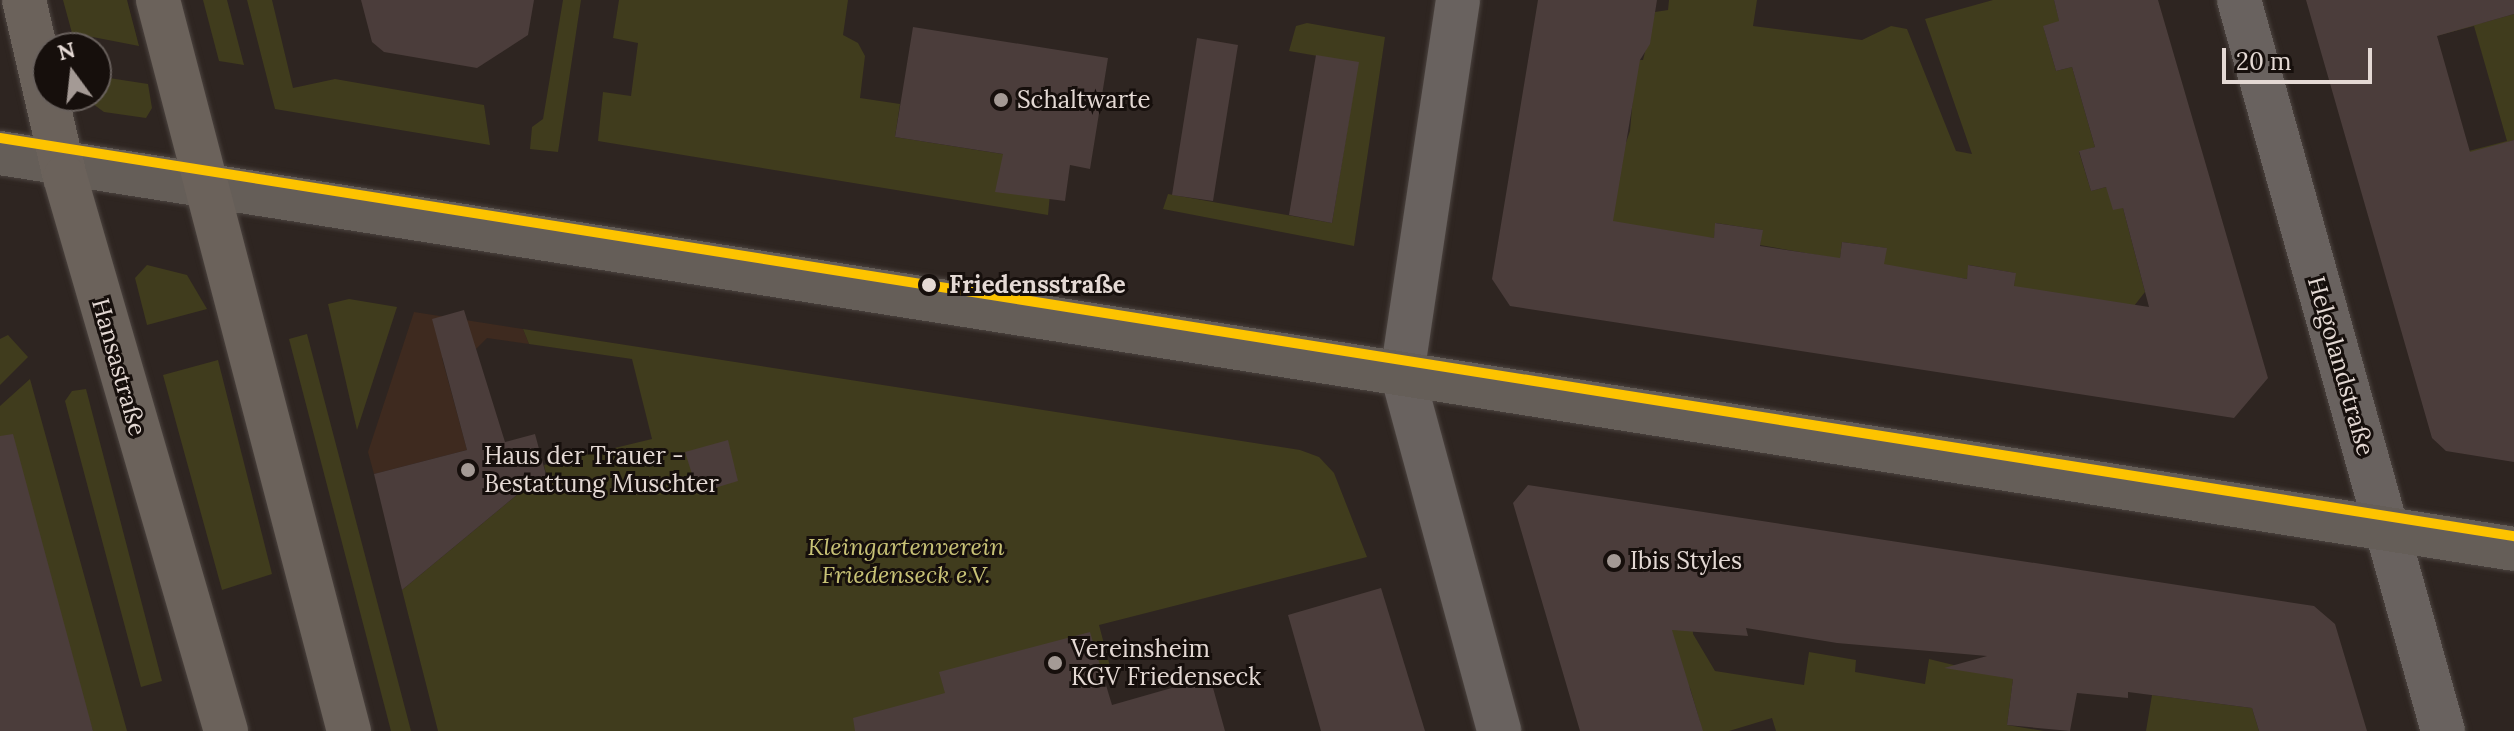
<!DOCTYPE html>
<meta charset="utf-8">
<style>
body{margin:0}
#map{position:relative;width:2514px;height:731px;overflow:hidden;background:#2e2521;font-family:Lora,serif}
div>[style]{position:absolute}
.built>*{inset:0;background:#3e2a1f}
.green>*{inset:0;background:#403c1d}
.building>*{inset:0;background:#4b3d3b}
.roads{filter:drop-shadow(0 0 2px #4b433f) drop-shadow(0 0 2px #4b433f)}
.street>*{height:44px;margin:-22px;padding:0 22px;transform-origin:22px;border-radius:22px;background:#69625f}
.secondary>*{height:44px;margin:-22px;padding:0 22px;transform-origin:22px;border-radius:22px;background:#655e58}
.primary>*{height:44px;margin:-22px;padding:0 22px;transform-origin:22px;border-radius:22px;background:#6b625b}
.tram-1>*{height:10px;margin:-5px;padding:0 5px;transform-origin:5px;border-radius:5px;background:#fdc300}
.dots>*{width:22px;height:22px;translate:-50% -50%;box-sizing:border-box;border:4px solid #160f0c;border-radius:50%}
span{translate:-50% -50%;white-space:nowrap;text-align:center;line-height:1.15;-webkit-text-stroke:6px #160f0c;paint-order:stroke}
.poi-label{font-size:24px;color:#e4d9d4}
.left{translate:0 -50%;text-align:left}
.stop-label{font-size:24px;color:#e4d9d4;font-weight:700}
.street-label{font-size:24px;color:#e4d9d4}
.park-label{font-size:24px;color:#c8c276;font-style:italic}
.north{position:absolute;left:32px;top:32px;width:80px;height:80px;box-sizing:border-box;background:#160f0c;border:2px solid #68605c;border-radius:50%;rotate:345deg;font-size:22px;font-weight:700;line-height:32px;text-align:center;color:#e4d9d4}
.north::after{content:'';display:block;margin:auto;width:28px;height:36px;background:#a49a95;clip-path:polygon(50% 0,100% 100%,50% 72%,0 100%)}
.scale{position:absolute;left:2222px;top:48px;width:150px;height:36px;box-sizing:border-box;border:4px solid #e4d9d4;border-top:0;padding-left:10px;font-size:24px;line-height:28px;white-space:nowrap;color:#e4d9d4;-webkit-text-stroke:6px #160f0c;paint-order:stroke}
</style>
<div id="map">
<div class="built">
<i style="clip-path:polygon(414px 312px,523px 329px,529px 344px,487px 338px,476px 349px,442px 358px,467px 450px,374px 474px,368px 452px)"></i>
</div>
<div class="green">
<i style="clip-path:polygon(63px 0,127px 0,139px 46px,72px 33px)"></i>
<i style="clip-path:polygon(203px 0,227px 0,244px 65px,219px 61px)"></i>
<i style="clip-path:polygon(247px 0,272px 0,293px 88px,335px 79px,484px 105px,490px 145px,275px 109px)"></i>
<i style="clip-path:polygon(563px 0,581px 0,558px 152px,530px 149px,532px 127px,543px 119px)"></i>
<i style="clip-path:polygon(619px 0,848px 0,843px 35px,858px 43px,865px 56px,860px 98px,900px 104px,895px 137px,1053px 162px,1048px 215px,598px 141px,603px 92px,631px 96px,638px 43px,613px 38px)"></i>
<i style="clip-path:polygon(1669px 0,1757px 0,1753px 26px,1862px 40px,1891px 26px,1907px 29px,1956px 151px,1972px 154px,1925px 19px,1993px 0,2054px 0,2060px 24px,2044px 29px,2056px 71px,2072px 67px,2095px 147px,2079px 152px,2091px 191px,2106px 187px,2123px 208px,2145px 292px,2134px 306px,2014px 287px,2015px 273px,1969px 265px,1967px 279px,1883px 266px,1886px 248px,1842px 242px,1840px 259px,1760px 245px,1762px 230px,1716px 223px,1714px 238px,1616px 232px,1605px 203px,1630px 131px,1636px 60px,1643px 60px,1655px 12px,1668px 10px)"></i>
<i style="clip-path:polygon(2475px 0,2482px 23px,2514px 14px,2514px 140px,2508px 142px,2514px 165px,2465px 152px,2507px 141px,2474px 26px,2428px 38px)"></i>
<i style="clip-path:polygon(1307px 23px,1385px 37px,1354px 246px,1163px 209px,1168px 194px,1332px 223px,1358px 63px,1289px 51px,1296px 26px)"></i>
<i style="clip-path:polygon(96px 76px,148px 84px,152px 108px,146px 118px,104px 112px,93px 104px)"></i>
<i style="clip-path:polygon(147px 265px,187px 275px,207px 309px,147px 325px,135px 278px)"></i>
<i style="clip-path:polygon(349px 299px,397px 307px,357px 430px,328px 304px)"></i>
<i style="clip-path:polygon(523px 329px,1300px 450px,1319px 457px,1334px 473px,1367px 557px,1099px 625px,1112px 674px,913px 731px,438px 731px,402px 590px,518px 494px,548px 482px,544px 465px,652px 439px,632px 359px,529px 344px)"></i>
<i style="clip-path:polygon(307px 334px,411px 731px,391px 731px,289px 339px)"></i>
<i style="clip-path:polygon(8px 335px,28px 357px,0 385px,0 339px)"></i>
<i style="clip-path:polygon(218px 360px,272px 574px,222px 590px,163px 375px)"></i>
<i style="clip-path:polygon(30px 379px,127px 731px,93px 731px,0 471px,0 406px)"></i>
<i style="clip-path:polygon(86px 389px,162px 681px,141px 687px,65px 401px,72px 391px)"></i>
<i style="clip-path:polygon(1692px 608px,1693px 634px,1715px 671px,1804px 685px,1809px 652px,1856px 660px,1855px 672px,1925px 684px,1929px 659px,2007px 678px,2014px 672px,2007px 725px,2044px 731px,1776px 731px,1772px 718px,1729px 731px,1694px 731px,1700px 722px,1690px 688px,1643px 615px)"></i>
<i style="clip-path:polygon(2152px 695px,2252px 708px,2259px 731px,2146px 731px)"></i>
</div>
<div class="building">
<i style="clip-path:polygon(361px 0,534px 0,528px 35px,477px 68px,384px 52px,372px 42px)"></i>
<i style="clip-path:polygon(1538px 0,1657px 0,1650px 44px,1640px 60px,1613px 221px,1714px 238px,1715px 223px,1763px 230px,1760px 246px,1840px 258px,1842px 242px,1887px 248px,1884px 264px,1967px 279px,1968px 265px,2016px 273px,2014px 286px,2149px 307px,2123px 208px,2113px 210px,2106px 187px,2091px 191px,2079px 151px,2095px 147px,2072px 67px,2056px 71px,2043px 26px,2059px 21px,2054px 0,2158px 0,2268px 378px,2234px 418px,1510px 306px,1492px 279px)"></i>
<i style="clip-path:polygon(2306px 0,2514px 0,2514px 14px,2437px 36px,2470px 152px,2514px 140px,2514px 462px,2446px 451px,2432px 438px)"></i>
<i style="clip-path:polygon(913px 27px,1108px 58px,1090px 169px,1070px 165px,1065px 201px,995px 192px,1003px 154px,895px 137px)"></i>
<i style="clip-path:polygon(1197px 38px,1238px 45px,1213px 201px,1172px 195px)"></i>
<i style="clip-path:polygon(1316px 55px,1359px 62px,1332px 223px,1289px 215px)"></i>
<i style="clip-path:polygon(464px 310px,505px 442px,535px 434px,548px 482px,518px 494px,402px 590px,374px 474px,467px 450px,432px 319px)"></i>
<i style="clip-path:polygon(13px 434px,75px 664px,93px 731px,0 731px,0 436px)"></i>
<i style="clip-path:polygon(728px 440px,738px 481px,698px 493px,685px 452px)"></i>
<i style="clip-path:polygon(1528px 485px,2314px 606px,2335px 624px,2367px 731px,2259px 731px,2252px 708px,2128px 692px,2128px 698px,2077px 693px,2070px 731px,2007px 725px,2013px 679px,1944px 668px,1987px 656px,1837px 643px,1746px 628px,1748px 636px,1672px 630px,1703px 731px,1580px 731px,1513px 503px)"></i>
<i style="clip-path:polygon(1381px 588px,1425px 731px,1321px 731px,1288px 615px)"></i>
<i style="clip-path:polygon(1090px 632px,1112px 705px,1210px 677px,1225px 731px,855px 731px,853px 718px,945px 693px,939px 672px)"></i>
</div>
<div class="roads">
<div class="street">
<i style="left:1458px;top:0;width:377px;rotate:98.5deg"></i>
<i style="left:1402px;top:373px;width:371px;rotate:74.8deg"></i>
<i style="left:2239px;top:0;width:759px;rotate:74.41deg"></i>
</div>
<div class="secondary">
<i style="left:0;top:153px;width:2545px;rotate:8.95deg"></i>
</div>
<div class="primary">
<i style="left:24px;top:0;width:182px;rotate:77deg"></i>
<i style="left:65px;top:177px;width:577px;rotate:73.8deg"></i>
<i style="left:158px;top:0;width:756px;rotate:75.36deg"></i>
</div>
</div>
<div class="tram-1">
<i style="left:0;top:138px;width:2545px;rotate:9deg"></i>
</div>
<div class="dots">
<i style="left:1001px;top:100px;background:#a49a95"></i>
<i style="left:929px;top:285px;background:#e4d9d4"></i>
<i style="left:468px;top:470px;background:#a49a95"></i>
<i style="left:1614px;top:561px;background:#a49a95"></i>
<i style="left:1055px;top:663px;background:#a49a95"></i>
</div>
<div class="poi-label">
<span class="left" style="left:1017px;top:100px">Schaltwarte</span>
<span class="left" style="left:484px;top:470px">Haus der Trauer -<br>Bestattung Muschter</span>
<span class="left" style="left:1630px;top:561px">Ibis Styles</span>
<span class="left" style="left:1071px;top:663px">Vereinsheim<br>KGV Friedenseck</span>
</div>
<div class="stop-label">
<span class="left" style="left:949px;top:285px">Friedensstraße</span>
</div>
<div class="street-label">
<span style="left:2341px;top:366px;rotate:74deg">Helgolandstraße</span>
<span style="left:119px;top:367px;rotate:74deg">Hansastraße</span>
</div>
<div class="park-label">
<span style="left:906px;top:561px">Kleingartenverein<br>Friedenseck e.V.</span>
</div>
<div class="north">N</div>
<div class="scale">20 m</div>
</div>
